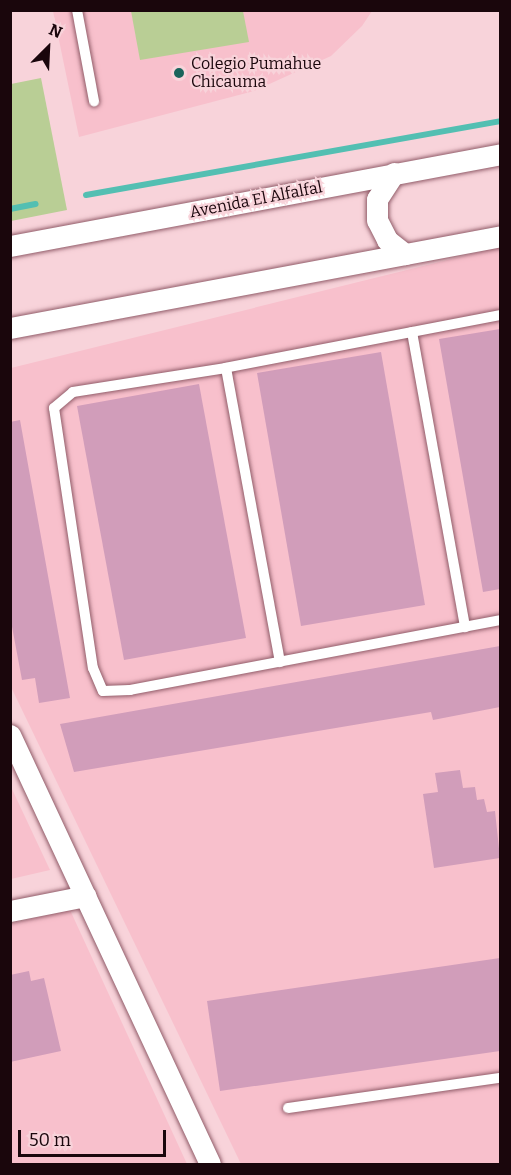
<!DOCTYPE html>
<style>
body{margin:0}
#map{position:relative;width:511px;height:1175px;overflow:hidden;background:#f8d3da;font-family:Bitter,serif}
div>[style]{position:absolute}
.built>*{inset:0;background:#f8c0cc}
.green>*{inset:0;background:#b9ce95}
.stream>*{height:6px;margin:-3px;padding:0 3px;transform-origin:3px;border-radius:3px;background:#53bfb2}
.building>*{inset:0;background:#d19dba}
.roads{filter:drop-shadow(0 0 2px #915c69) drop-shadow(0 0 2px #915c69)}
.lane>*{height:10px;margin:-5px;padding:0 5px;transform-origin:5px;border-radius:5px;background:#fff}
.street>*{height:21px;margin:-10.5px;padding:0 10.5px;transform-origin:10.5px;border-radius:10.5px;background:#fff}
.dots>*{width:16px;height:16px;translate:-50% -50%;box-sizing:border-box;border:3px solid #f8d3da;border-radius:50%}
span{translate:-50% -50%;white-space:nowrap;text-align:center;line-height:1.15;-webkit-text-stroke:4.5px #f8d3da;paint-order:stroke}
.poi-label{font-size:16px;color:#1a060c}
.left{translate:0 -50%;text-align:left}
.street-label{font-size:16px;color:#1a060c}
.frame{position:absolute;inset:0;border:12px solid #1a060c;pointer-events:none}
.north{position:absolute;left:18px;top:18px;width:60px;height:60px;-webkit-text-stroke:4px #f8d3da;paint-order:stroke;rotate:24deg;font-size:16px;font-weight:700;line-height:24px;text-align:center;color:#1a060c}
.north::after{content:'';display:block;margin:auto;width:21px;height:27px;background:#1a060c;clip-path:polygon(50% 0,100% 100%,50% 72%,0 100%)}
.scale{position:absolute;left:18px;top:1130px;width:148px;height:27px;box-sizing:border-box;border:3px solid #1a060c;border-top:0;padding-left:8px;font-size:18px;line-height:21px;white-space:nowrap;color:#1a060c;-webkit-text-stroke:4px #f8d3da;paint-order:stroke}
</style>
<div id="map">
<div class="built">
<i style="clip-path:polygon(53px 11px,372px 11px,362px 26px,331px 56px,254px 91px,79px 137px)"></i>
<i style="clip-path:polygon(500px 247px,500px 1164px,241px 1164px,11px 687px,11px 368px)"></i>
<i style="clip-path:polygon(11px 787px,50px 870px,11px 879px,10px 879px)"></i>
<i style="clip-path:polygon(70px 910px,187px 1164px,11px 1164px,10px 924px)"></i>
</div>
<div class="green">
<i style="clip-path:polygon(131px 11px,243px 11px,249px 42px,140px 60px)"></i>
<i style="clip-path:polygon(41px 78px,67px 210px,11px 221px,11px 84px)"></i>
</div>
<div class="stream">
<i style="left:86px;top:195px;width:421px;rotate:-10.1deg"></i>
<i style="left:10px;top:209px;width:26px;rotate:-11deg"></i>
</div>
<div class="building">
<i style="clip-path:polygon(500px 329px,500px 589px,483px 592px,439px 339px)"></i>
<i style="clip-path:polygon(381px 352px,425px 605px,301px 626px,257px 373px)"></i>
<i style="clip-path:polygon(199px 384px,246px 638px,124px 660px,77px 406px)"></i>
<i style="clip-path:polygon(20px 420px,70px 698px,39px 703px,35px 678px,22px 680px,10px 616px,10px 422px)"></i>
<i style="clip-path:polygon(500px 646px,500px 707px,433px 720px,431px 712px,74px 772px,60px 724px)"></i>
<i style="clip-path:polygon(460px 770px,463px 788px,475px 787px,477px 800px,484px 799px,487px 812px,495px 811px,500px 858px,434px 868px,423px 794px,438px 792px,435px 773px)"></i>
<i style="clip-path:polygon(500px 958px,500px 1051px,220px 1091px,207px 1001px)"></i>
<i style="clip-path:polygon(29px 971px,31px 981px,44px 978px,61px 1051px,10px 1062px,10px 975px)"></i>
</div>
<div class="roads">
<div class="lane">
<i style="left:77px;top:10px;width:93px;rotate:79.4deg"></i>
<i style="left:500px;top:315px;width:279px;rotate:169.1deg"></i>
<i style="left:226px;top:368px;width:155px;rotate:171.1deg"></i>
<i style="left:73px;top:392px;width:25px;rotate:140deg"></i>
<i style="left:54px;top:408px;width:263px;rotate:81.5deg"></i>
<i style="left:93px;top:668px;width:25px;rotate:67deg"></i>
<i style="left:103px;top:691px;width:27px;rotate:-2deg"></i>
<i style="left:130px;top:690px;width:377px;rotate:-10.7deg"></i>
<i style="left:412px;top:332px;width:300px;rotate:79.8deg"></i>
<i style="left:226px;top:368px;width:299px;rotate:79.6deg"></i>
<i style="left:288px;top:1108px;width:214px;rotate:-8.1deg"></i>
</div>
<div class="street">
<i style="left:394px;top:173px;width:31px;rotate:123deg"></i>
<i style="left:377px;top:199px;width:21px;rotate:90deg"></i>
<i style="left:377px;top:220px;width:22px;rotate:63deg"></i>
<i style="left:387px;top:240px;width:23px;rotate:38deg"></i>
<i style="left:10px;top:246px;width:499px;rotate:-10.6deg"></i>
<i style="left:10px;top:328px;width:499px;rotate:-10.6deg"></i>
<i style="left:10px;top:735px;width:473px;rotate:65deg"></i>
<i style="left:10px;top:911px;width:77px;rotate:-11.2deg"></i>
</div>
</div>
<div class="dots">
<i style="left:179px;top:73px;background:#19645b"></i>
</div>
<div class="poi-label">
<span class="left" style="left:191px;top:73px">Colegio Pumahue<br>Chicauma</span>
</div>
<div class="street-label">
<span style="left:256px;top:200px;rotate:-11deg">Avenida El Alfalfal</span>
</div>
<div class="frame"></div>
<div class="north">N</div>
<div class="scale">50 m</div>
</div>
